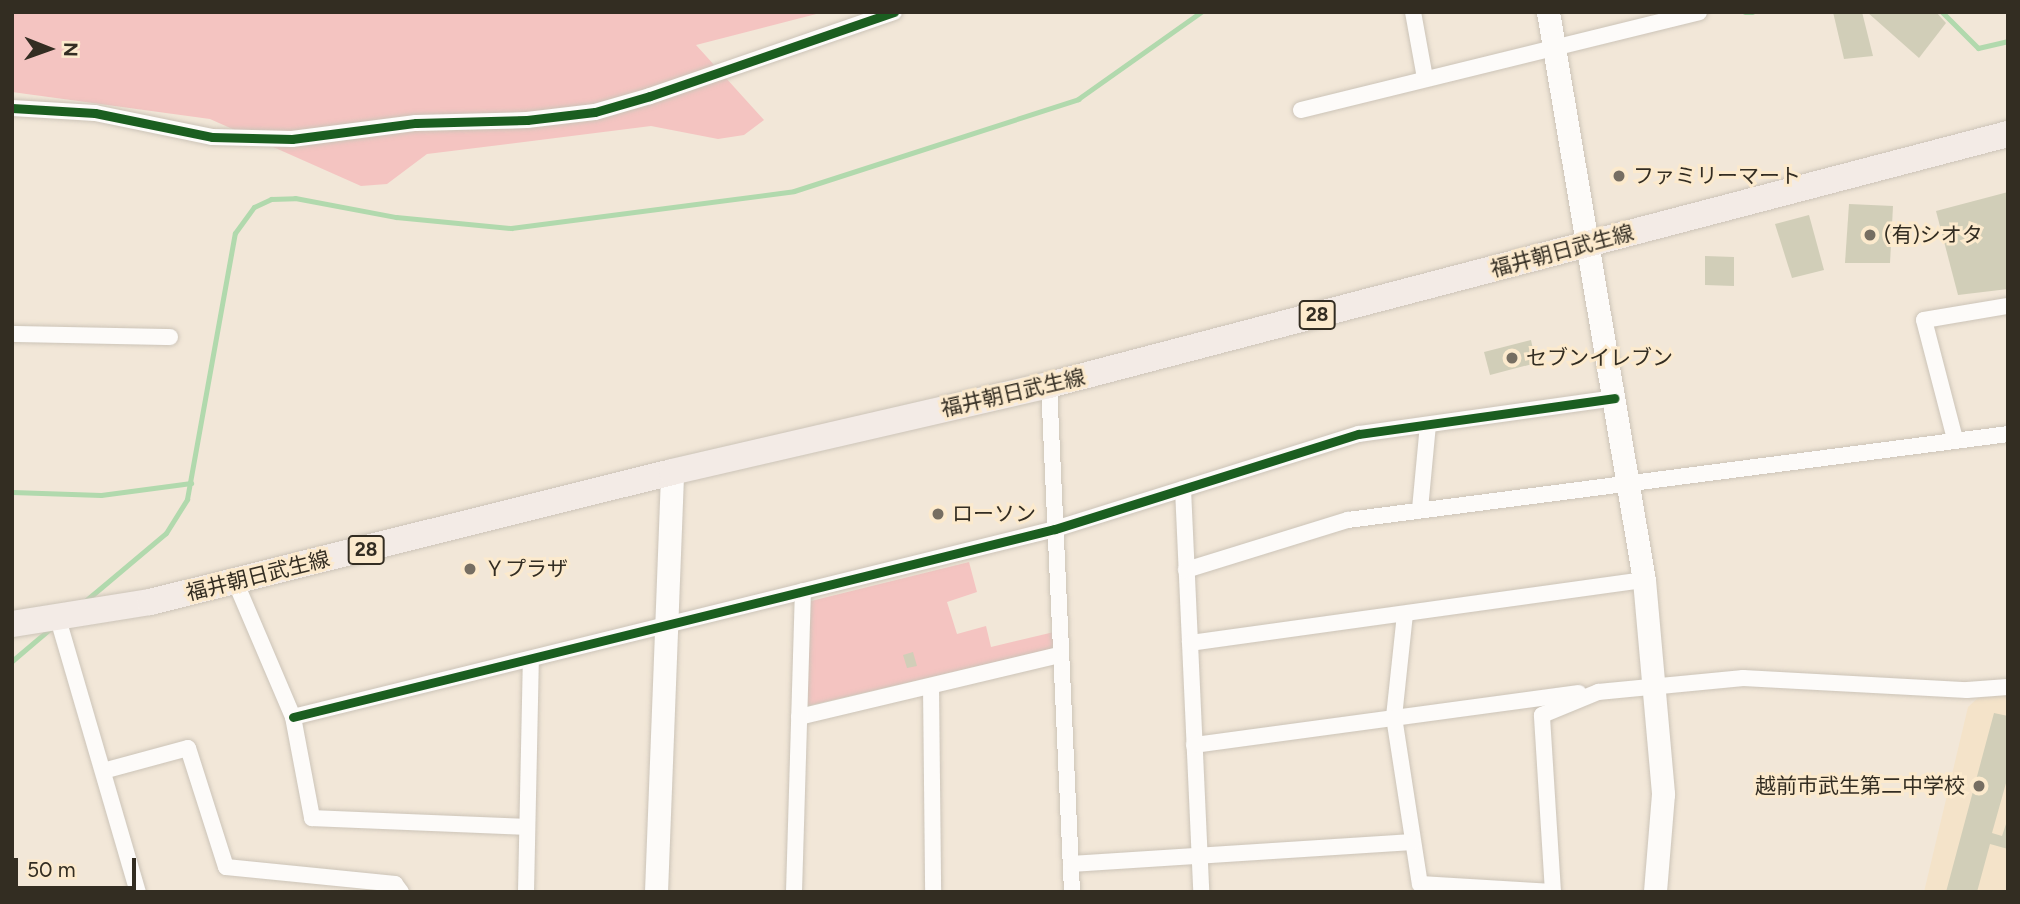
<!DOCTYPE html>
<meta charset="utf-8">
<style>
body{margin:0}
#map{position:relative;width:2020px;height:904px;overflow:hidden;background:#f2e7d8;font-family:Figtree,"Noto Sans JP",sans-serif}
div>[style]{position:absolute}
.built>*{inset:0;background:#f4e3c9}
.green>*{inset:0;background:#f4c4c1}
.stream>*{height:5px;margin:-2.5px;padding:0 2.5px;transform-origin:2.5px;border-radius:2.5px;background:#b1d9ad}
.building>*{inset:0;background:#d1ceb8}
.roads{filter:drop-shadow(0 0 2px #ccc4b8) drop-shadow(0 0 2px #ccc4b8)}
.street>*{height:16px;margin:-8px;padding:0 8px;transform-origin:8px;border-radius:8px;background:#fdfbf9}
.secondary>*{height:23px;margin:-11.5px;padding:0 11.5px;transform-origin:11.5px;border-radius:11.5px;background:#fdfbf9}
.primary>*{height:26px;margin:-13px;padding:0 13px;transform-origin:13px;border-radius:13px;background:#f3ebe6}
.cycleway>*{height:9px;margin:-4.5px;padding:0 4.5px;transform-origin:4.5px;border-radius:4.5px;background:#1b5e20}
.dots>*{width:19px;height:19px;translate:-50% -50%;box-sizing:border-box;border:4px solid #fceacd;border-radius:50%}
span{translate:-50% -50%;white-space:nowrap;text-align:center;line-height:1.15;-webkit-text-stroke:6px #fceacd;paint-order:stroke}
.shield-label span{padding:2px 5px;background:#fceacd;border:2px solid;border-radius:5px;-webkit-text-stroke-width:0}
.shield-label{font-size:19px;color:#332d22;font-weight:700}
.poi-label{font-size:21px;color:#332d22}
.left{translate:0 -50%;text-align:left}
.right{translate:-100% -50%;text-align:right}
.street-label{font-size:21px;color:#332d22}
.frame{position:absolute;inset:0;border:14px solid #332d22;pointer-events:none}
.north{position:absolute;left:14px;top:14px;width:70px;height:70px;-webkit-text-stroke:5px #fceacd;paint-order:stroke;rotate:91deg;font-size:19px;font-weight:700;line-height:28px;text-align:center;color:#332d22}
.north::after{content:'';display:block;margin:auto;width:24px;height:32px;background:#332d22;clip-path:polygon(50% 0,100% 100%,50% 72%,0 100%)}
.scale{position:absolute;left:14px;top:858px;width:122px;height:32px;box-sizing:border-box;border:4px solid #332d22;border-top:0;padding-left:9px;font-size:21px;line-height:24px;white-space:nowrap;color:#332d22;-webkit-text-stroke:5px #fceacd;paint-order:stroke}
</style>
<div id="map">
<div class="built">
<i style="clip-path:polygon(2008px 695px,2008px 892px,1924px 892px,1968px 707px,1978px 698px)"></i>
</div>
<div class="green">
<i style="clip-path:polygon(12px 12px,824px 12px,696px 45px,764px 120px,744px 135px,718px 139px,651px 126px,427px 154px,387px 184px,361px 186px,210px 119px,12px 92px)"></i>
<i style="clip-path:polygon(969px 562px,977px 592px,947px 602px,957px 634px,986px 626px,991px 647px,1054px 632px,1055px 648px,807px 706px,811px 601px)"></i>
</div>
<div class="stream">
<i style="left:1745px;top:12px;width:7px"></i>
<i style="left:1942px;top:12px;width:51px;rotate:45deg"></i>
<i style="left:1978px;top:48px;width:31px;rotate:-13deg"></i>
<i style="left:12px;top:492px;width:89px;rotate:1.9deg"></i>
<i style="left:101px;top:495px;width:91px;rotate:-7.6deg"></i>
<i style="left:84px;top:602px;width:107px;rotate:-40.1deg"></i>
<i style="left:166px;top:533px;width:40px;rotate:-58deg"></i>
<i style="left:187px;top:499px;width:270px;rotate:-79.8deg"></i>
<i style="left:235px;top:233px;width:32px;rotate:-54deg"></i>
<i style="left:254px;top:207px;width:19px;rotate:-25deg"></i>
<i style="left:271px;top:199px;width:24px;rotate:-2deg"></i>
<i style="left:295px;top:198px;width:103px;rotate:10.7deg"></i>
<i style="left:396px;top:217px;width:116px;rotate:5.5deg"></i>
<i style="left:511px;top:228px;width:285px;rotate:-7.4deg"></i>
<i style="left:794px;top:191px;width:299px;rotate:-17.9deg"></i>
<i style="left:1078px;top:99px;width:151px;rotate:-35.3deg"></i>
<i style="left:12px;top:661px;width:52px;rotate:-40.4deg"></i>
</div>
<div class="building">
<i style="clip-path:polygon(1833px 12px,1862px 12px,1873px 56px,1844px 59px)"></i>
<i style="clip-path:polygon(1867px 12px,1936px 12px,1946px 23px,1919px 58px)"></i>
<i style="clip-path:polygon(2008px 192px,2008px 289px,1958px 295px,1936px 211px)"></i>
<i style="clip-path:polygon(1849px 204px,1893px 206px,1890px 263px,1845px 263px)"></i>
<i style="clip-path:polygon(1809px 215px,1824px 270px,1792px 278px,1775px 224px)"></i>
<i style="clip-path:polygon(1705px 256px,1734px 257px,1734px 286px,1705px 285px)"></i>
<i style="clip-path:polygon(1531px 340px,1536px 363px,1490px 375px,1484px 352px)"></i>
<i style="clip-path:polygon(913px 652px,917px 666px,907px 668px,903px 655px)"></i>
<i style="clip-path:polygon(1994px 713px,2008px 716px,2008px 776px,1992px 833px,2002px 836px,2008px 818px,2008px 849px,1990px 844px,1977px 892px,1946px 892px)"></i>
</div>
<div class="roads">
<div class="street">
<i style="left:1413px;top:12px;width:67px;rotate:79.7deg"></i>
<i style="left:12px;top:108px;width:83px;rotate:3.4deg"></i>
<i style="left:95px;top:113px;width:119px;rotate:11.6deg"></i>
<i style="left:212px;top:137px;width:80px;rotate:1.4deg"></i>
<i style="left:292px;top:139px;width:125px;rotate:-7.4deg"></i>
<i style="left:416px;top:123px;width:111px;rotate:-1.5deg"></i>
<i style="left:527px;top:120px;width:68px;rotate:-6.7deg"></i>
<i style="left:595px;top:112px;width:57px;rotate:-16.2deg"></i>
<i style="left:650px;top:96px;width:258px;rotate:-19deg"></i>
<i style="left:1301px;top:110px;width:410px;rotate:-13.8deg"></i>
<i style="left:12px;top:334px;width:158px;rotate:1.1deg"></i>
<i style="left:1049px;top:385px;width:508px;rotate:87.4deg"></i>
<i style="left:1955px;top:439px;width:123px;rotate:-104.6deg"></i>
<i style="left:1924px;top:320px;width:85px;rotate:-9.5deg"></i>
<i style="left:1183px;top:489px;width:403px;rotate:87.4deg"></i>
<i style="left:1420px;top:509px;width:84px;rotate:-84.6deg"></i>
<i style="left:1186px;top:570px;width:170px;rotate:-17.2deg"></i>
<i style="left:1348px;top:520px;width:666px;rotate:-7.42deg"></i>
<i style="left:235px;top:581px;width:148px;rotate:66.9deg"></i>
<i style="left:293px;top:717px;width:103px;rotate:79.3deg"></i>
<i style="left:312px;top:818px;width:215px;rotate:2.4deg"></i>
<i style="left:1405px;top:614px;width:104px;rotate:96.1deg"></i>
<i style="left:1394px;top:717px;width:169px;rotate:81.2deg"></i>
<i style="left:1420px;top:884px;width:133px;rotate:3.4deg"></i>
<i style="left:58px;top:619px;width:284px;rotate:73.7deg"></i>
<i style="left:1190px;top:643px;width:458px;rotate:-7.9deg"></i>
<i style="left:931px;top:686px;width:206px;rotate:89.4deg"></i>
<i style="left:293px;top:717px;width:785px;rotate:-13.86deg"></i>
<i style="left:1055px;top:529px;width:318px;rotate:-17.4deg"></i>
<i style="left:1359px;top:434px;width:258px;rotate:-8deg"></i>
<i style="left:799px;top:717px;width:268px;rotate:-13.4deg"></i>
<i style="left:1194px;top:745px;width:388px;rotate:-7.7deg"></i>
<i style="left:103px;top:771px;width:88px;rotate:-15.1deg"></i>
<i style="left:188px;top:748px;width:125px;rotate:72.3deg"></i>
<i style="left:226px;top:867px;width:170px;rotate:5.7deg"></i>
<i style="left:395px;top:884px;width:10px;rotate:53deg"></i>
<i style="left:1071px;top:864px;width:342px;rotate:-3.7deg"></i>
<i style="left:526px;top:892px;width:232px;rotate:-88.8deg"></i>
<i style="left:794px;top:892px;width:301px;rotate:-88.3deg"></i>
<i style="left:1553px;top:892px;width:177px;rotate:-93.6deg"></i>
<i style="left:1542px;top:715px;width:61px;rotate:-22.3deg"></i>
<i style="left:1598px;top:692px;width:146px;rotate:-5.5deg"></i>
<i style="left:1743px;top:678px;width:224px;rotate:3.1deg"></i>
<i style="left:1967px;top:690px;width:41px;rotate:-4.2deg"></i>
</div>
<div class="secondary">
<i style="left:1548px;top:12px;width:576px;rotate:80.41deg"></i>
<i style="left:1644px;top:580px;width:215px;rotate:84.9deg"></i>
<i style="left:1663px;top:794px;width:98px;rotate:94.7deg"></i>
<i style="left:656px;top:892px;width:420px;rotate:-87.8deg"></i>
</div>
<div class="primary">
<i style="left:12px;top:624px;width:140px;rotate:-9.1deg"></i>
<i style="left:150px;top:602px;width:538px;rotate:-13.98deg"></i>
<i style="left:672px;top:472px;width:387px;rotate:-13deg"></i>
<i style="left:1049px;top:385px;width:991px;rotate:-14.67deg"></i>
</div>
</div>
<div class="cycleway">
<i style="left:12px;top:108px;width:83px;rotate:3.4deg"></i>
<i style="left:95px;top:113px;width:119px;rotate:11.6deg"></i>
<i style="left:212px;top:137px;width:80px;rotate:1.4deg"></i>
<i style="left:292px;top:139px;width:125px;rotate:-7.4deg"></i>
<i style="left:416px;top:123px;width:111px;rotate:-1.5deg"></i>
<i style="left:527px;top:120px;width:68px;rotate:-6.7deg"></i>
<i style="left:595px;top:112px;width:57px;rotate:-16.2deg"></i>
<i style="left:650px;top:96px;width:258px;rotate:-19deg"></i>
<i style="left:293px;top:717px;width:785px;rotate:-13.86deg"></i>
<i style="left:1055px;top:529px;width:318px;rotate:-17.4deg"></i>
<i style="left:1359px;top:434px;width:258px;rotate:-8deg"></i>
</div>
<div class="dots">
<i style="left:1619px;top:176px;background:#766e62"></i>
<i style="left:1870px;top:235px;background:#766e62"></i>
<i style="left:1512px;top:358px;background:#766e62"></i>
<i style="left:938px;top:514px;background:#766e62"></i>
<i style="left:470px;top:569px;background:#766e62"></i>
<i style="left:1979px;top:786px;background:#766e62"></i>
</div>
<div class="shield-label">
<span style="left:1317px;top:315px">28</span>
<span style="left:366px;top:550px">28</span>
</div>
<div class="poi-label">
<span class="left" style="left:1633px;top:176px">ファミリーマート</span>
<span class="left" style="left:1884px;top:235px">(有)シオタ</span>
<span class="left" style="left:1526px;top:358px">セブンイレブン</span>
<span class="left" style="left:952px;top:514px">ローソン</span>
<span class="left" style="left:484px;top:569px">Ｙプラザ</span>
<span class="right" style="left:1965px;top:786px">越前市武生第二中学校</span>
</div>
<div class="street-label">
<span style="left:1562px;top:251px;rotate:-15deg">福井朝日武生線</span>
<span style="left:1013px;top:393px;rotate:-13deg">福井朝日武生線</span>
<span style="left:258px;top:576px;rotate:-14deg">福井朝日武生線</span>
</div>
<div class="frame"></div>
<div class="north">N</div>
<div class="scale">50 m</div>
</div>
